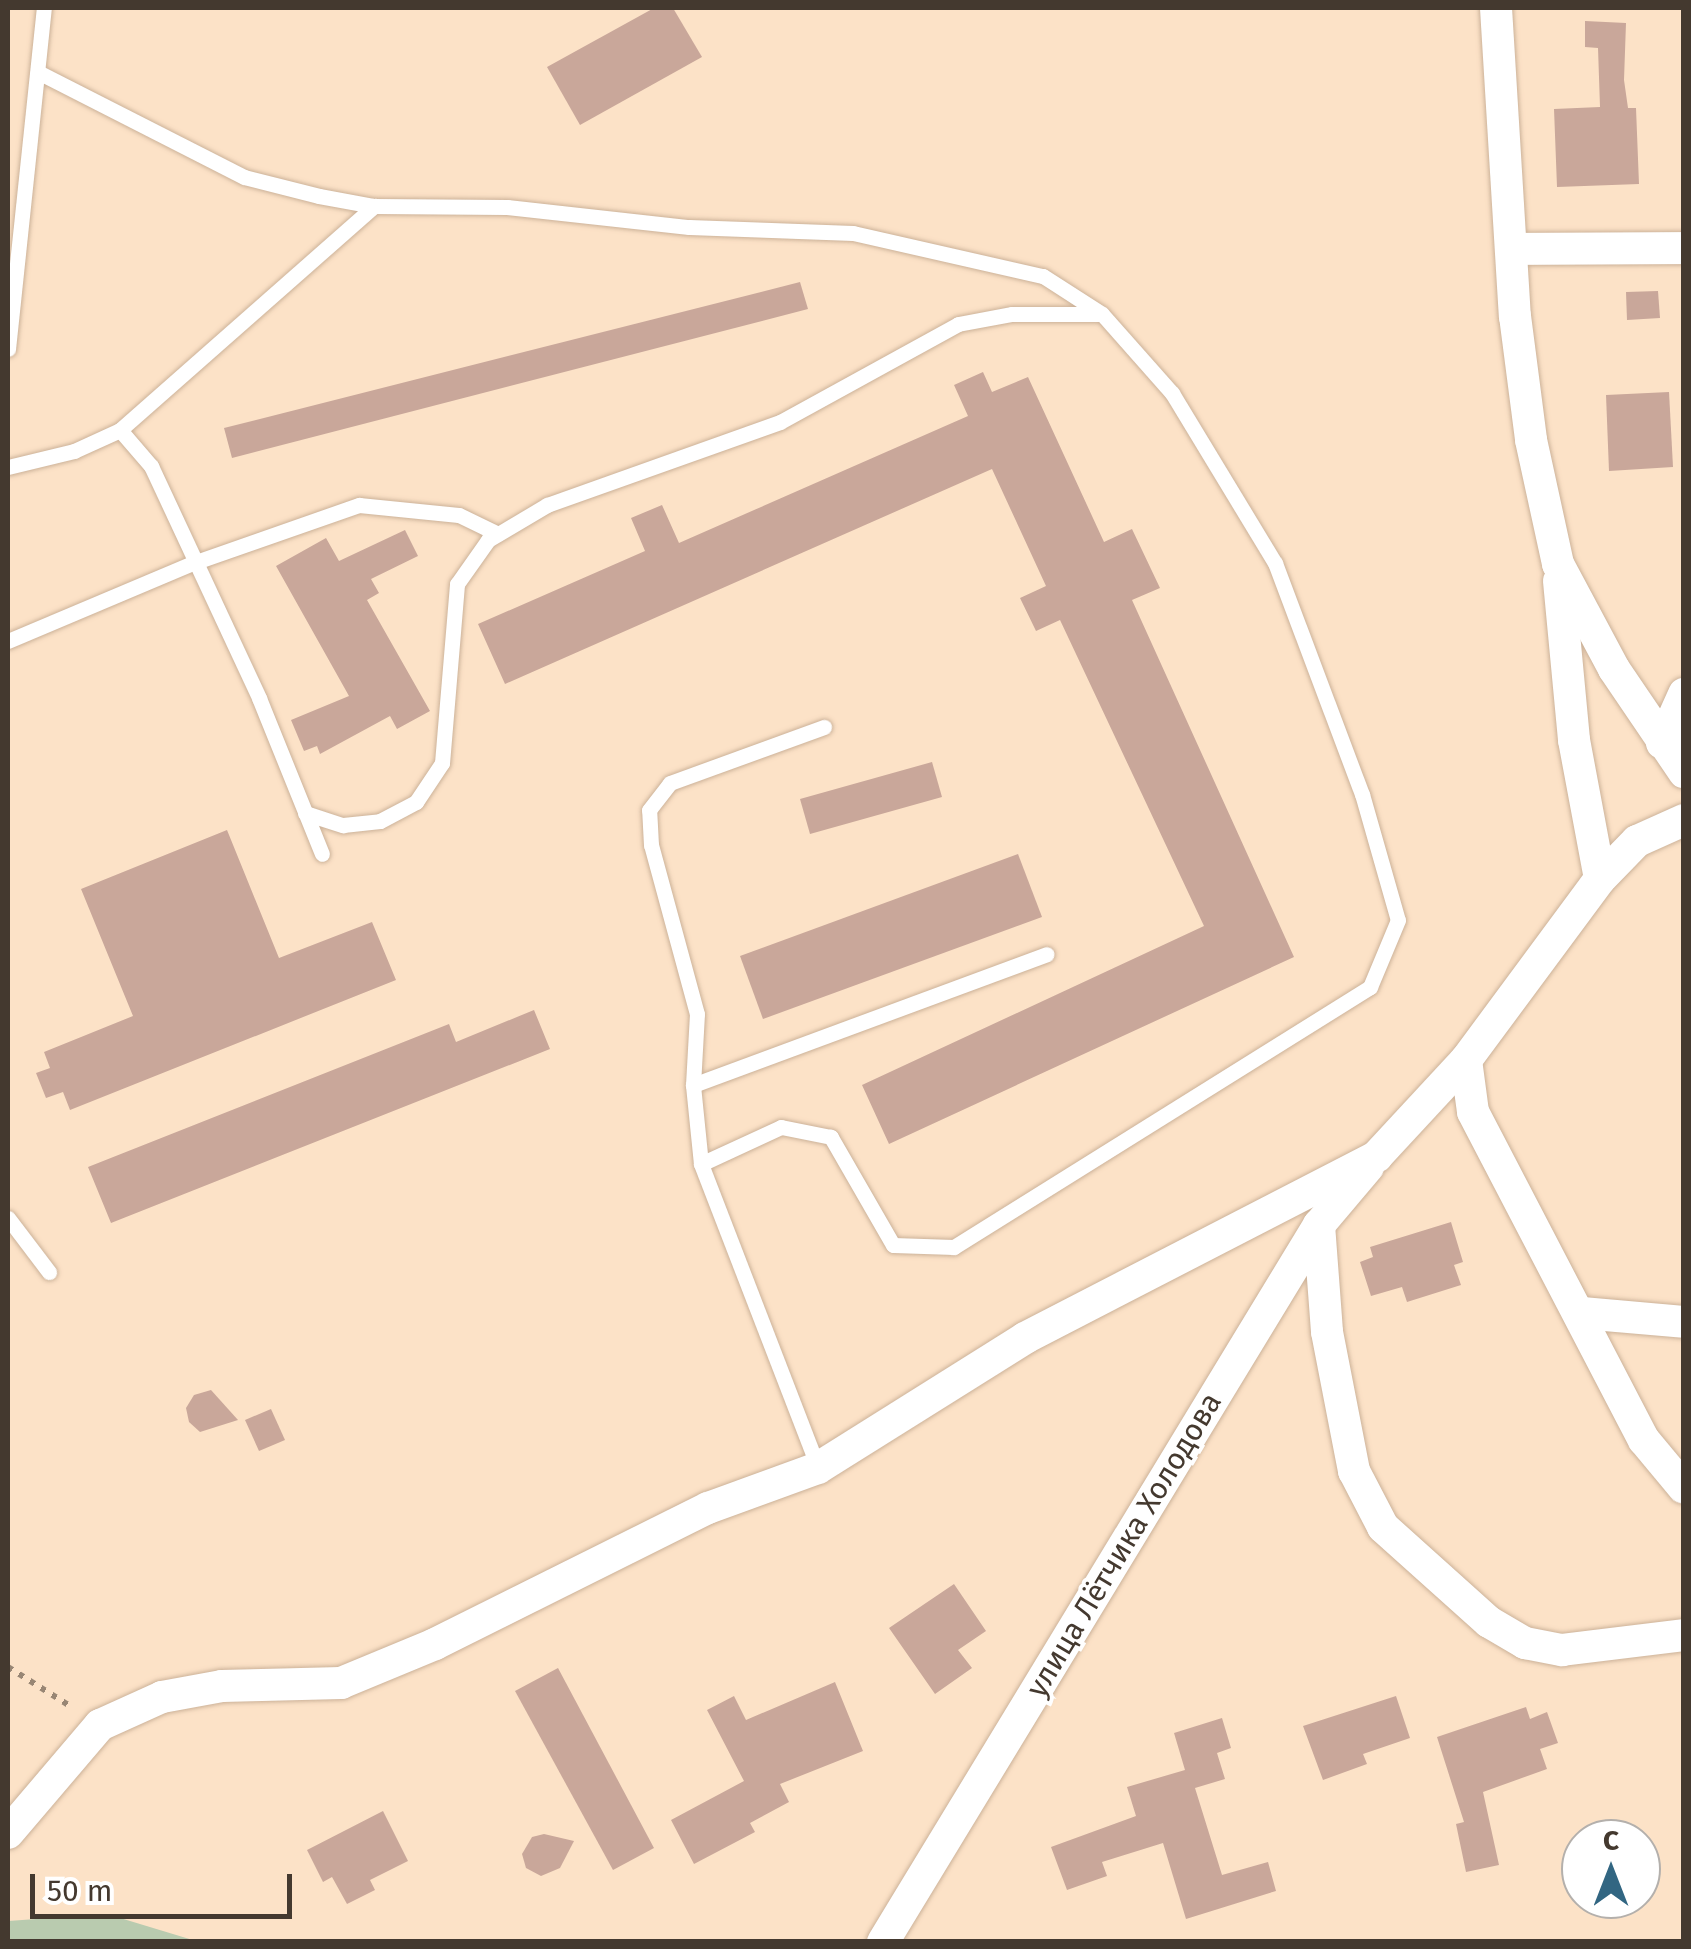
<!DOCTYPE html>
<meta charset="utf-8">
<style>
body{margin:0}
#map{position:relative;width:1691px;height:1949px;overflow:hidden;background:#fce2c7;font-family:"Fira Sans",sans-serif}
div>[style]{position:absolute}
.green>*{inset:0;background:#b9cbaf}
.building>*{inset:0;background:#c9a79a}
.path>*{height:6px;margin-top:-3px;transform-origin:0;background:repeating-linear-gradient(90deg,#988674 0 5px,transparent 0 13px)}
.roads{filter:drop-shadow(0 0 2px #ccb299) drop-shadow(0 0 2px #ccb299)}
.lane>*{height:15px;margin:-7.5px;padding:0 7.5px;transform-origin:7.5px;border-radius:7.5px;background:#fff}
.street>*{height:32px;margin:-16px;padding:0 16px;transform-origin:16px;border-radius:16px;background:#fff}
span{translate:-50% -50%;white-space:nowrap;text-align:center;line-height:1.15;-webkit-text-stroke:8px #fff;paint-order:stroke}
.street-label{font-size:30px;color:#44392f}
.frame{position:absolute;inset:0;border:10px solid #44392f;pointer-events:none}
.north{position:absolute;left:1561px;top:1819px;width:100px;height:100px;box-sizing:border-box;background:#fff;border:2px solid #b4b0ac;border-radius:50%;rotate:0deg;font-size:28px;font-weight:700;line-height:40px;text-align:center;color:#44392f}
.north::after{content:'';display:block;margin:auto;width:35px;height:45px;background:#326682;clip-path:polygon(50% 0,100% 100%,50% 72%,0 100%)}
.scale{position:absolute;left:30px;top:1874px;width:262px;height:45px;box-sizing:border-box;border:5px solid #44392f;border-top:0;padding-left:12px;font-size:30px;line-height:35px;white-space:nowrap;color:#44392f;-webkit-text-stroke:8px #fff;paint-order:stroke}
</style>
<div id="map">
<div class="green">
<i style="clip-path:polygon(107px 1914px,196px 1941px,8px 1941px,8px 1921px)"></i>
</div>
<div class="building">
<i style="clip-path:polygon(654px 8px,673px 8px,702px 57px,580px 125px,547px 67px)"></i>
<i style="clip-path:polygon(1585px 21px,1626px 23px,1624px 80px,1628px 108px,1636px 108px,1639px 184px,1557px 187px,1554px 109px,1600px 107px,1598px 48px,1585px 47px)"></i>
<i style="clip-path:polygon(800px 282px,808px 309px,232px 458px,224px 428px)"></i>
<i style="clip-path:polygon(1658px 291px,1660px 318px,1627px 320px,1626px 292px)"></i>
<i style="clip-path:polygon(983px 372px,992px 392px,1028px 377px,1104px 542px,1132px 529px,1160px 588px,1132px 600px,1294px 957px,889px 1144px,862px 1085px,1204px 926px,1060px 620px,1036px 631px,1020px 598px,1046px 586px,992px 469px,505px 684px,478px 624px,645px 551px,631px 518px,662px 505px,679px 543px,968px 416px,954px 385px)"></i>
<i style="clip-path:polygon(1669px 392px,1673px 467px,1609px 471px,1606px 395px)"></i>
<i style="clip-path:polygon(405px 530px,418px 556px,371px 579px,379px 593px,367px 600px,430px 711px,397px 729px,390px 716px,320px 754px,317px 746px,304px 751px,291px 720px,349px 696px,276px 566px,326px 538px,339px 561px)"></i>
<i style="clip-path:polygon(932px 762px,942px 797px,810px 834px,800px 799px)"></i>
<i style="clip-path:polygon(227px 830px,279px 958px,372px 922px,396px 980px,70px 1110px,63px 1092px,46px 1098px,36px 1073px,50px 1068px,44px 1052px,133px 1016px,81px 889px)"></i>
<i style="clip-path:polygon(1018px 854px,1042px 917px,763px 1019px,740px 956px)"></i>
<i style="clip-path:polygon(534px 1010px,550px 1049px,111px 1223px,88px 1167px,449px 1024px,456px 1042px)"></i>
<i style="clip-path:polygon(1451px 1222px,1463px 1262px,1454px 1265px,1461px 1285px,1407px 1302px,1402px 1287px,1371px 1296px,1360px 1262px,1373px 1257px,1370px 1247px)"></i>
<i style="clip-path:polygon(211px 1390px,238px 1420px,200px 1432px,189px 1422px,186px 1408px,194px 1395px)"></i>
<i style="clip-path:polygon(271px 1409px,285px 1440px,259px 1451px,245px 1420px)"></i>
<i style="clip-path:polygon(954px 1584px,986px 1631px,958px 1650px,972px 1668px,935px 1694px,889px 1628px)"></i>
<i style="clip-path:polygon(558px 1668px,654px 1848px,613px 1870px,515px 1691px)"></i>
<i style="clip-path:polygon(835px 1682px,863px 1751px,780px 1784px,789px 1802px,750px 1823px,755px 1832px,694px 1864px,671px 1820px,744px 1781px,707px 1710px,734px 1696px,746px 1720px)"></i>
<i style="clip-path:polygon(1396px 1696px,1410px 1738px,1363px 1754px,1367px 1764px,1323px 1780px,1303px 1726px)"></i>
<i style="clip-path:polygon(1526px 1707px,1530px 1719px,1547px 1712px,1558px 1743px,1540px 1749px,1547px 1769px,1483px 1792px,1499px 1865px,1466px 1872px,1456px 1824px,1464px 1822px,1437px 1737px)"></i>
<i style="clip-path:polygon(1222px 1718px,1231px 1748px,1217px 1753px,1225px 1779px,1195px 1788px,1222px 1875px,1268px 1862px,1276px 1891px,1186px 1919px,1163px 1843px,1102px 1862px,1107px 1876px,1067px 1890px,1051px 1847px,1136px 1816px,1127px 1787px,1185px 1770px,1174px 1733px)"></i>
<i style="clip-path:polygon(383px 1811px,408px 1861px,370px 1880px,375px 1890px,347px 1904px,332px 1877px,323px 1882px,307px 1850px)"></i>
<i style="clip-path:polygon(544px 1834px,574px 1841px,560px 1868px,541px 1876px,526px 1868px,522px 1854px,532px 1837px)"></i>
</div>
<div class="path">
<i style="left:8px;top:1667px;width:77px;rotate:32.2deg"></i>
</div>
<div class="roads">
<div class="lane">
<i style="left:38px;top:72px;width:231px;rotate:27deg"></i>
<i style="left:244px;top:177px;width:77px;rotate:14.2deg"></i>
<i style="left:319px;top:196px;width:56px;rotate:10.3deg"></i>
<i style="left:374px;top:206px;width:133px;rotate:0.4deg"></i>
<i style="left:507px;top:207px;width:183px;rotate:6.3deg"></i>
<i style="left:689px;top:227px;width:164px;rotate:2.1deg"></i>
<i style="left:853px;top:233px;width:195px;rotate:12.8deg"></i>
<i style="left:1043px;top:276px;width:70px;rotate:32.8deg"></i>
<i style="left:1102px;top:314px;width:106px;rotate:48.5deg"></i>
<i style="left:1172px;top:393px;width:199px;rotate:58.8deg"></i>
<i style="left:1275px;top:563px;width:247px;rotate:69.4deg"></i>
<i style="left:1362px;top:794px;width:131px;rotate:74.1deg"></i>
<i style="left:1398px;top:920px;width:73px;rotate:112.7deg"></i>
<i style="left:1370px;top:987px;width:491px;rotate:148deg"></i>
<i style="left:954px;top:1247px;width:61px;rotate:-178.1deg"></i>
<i style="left:893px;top:1245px;width:125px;rotate:-119.9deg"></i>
<i style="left:831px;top:1137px;width:51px;rotate:-168.7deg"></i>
<i style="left:781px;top:1127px;width:88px;rotate:155.2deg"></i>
<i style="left:701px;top:1164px;width:326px;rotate:68.9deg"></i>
<i style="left:8px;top:349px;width:343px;rotate:-84deg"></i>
<i style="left:120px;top:430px;width:48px;rotate:49.3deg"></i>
<i style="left:151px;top:466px;width:256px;rotate:65deg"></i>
<i style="left:259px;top:698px;width:168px;rotate:68deg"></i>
<i style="left:8px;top:467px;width:68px;rotate:-13.6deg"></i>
<i style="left:74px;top:451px;width:51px;rotate:-24.5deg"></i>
<i style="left:120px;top:430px;width:339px;rotate:-41.4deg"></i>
<i style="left:8px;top:641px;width:201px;rotate:-22.9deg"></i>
<i style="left:193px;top:563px;width:176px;rotate:-19.3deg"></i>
<i style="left:359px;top:505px;width:100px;rotate:5.7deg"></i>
<i style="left:459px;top:515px;width:43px;rotate:26deg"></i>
<i style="left:305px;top:813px;width:40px;rotate:18deg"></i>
<i style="left:343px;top:825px;width:37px;rotate:-6deg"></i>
<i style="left:380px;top:821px;width:41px;rotate:-27.8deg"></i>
<i style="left:416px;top:802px;width:47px;rotate:-56.3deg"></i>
<i style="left:442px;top:763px;width:180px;rotate:-85.2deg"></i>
<i style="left:457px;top:584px;width:54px;rotate:-54.8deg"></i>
<i style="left:488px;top:540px;width:69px;rotate:-30.7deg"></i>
<i style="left:547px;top:505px;width:247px;rotate:-19.6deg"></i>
<i style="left:780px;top:422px;width:203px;rotate:-28.8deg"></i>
<i style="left:958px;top:324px;width:55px;rotate:-10.5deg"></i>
<i style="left:1012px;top:314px;width:88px"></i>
<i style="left:693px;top:1085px;width:377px;rotate:-20.3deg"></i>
<i style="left:701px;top:1164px;width:79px;rotate:-95.8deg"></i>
<i style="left:693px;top:1085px;width:71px;rotate:-86.8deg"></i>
<i style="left:697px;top:1014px;width:175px;rotate:-105.2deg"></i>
<i style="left:651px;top:845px;width:35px;rotate:-93deg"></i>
<i style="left:649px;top:810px;width:34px;rotate:-52deg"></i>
<i style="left:670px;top:783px;width:164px;rotate:-20deg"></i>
<i style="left:8px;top:1218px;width:68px;rotate:52.8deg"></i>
</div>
<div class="street">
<i style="left:1496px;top:8px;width:309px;rotate:86.5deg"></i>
<i style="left:1515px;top:316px;width:125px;rotate:82.6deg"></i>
<i style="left:1531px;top:440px;width:127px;rotate:77.7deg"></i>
<i style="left:1558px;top:564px;width:119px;rotate:61.9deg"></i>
<i style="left:1614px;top:669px;width:125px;rotate:55.8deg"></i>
<i style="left:1514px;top:249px;width:170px;rotate:-0.3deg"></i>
<i style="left:1559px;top:581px;width:160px;rotate:84.6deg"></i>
<i style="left:1574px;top:740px;width:141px;rotate:79.4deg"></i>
<i style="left:1662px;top:743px;width:54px;rotate:-65.8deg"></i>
<i style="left:1466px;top:1060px;width:52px;rotate:82.3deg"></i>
<i style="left:1473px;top:1112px;width:370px;rotate:62.5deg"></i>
<i style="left:1644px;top:1440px;width:62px;rotate:50.2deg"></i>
<i style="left:1319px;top:1225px;width:107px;rotate:85.7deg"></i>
<i style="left:1327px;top:1332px;width:142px;rotate:79deg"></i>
<i style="left:1354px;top:1471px;width:63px;rotate:62.6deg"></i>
<i style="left:1383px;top:1527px;width:142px;rotate:41.9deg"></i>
<i style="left:1489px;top:1622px;width:42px;rotate:30.3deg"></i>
<i style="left:1525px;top:1643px;width:38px;rotate:11deg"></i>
<i style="left:1562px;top:1650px;width:123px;rotate:-7deg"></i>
<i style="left:1582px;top:1313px;width:102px;rotate:5deg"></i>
<i style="left:8px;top:1833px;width:142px;rotate:-49.6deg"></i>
<i style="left:100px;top:1725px;width:68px;rotate:-24.3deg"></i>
<i style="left:162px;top:1697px;width:61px;rotate:-10.4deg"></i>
<i style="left:222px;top:1686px;width:119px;rotate:-1.4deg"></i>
<i style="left:341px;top:1683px;width:102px;rotate:-22.5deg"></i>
<i style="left:435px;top:1644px;width:305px;rotate:-26.5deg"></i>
<i style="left:708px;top:1508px;width:117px;rotate:-20deg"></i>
<i style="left:818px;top:1468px;width:244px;rotate:-32.1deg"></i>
<i style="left:1025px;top:1338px;width:396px;rotate:-27.3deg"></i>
<i style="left:1377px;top:1156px;width:131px;rotate:-47.2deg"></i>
<i style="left:1466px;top:1060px;width:225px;rotate:-53.5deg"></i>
<i style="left:1600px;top:879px;width:53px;rotate:-45.8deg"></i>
<i style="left:1637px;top:841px;width:51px;rotate:-24.1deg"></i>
<i style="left:883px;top:1942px;width:839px;rotate:-58.7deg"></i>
<i style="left:1319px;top:1225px;width:76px;rotate:-49.8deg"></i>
</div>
</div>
<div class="street-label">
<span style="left:1124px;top:1545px;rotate:-59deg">улица Лётчика Холодова</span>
</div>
<div class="frame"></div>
<div class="north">С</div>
<div class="scale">50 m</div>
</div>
